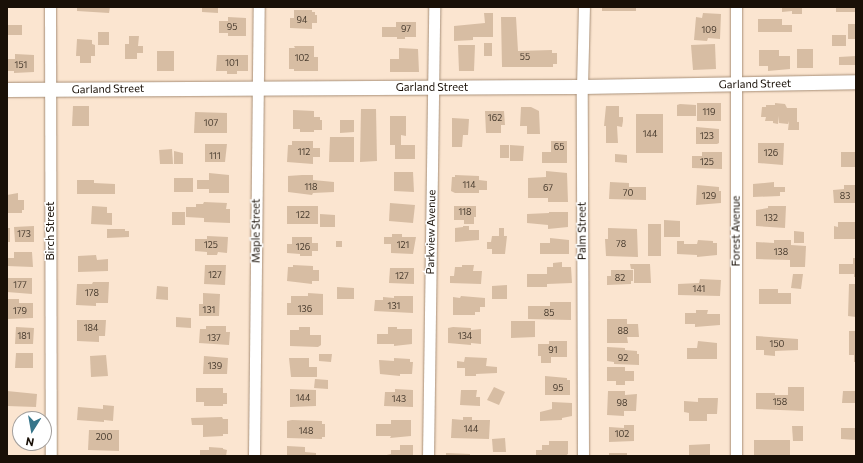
<!DOCTYPE html>
<style>
body{margin:0}
#map{position:relative;width:863px;height:463px;overflow:hidden;background:#fbe5d0;font-family:Commissioner,sans-serif}
div>[style]{position:absolute}
.building>*{inset:0;background:#d7bda3}
.roads{filter:drop-shadow(0 0 1px #a88f77) drop-shadow(0 0 1px #a88f77)}
.minor>*{height:11px;margin:-5.5px;padding:0 5.5px;transform-origin:5.5px;border-radius:5.5px;background:#fff}
.tertiary>*{height:14px;margin:-7px;padding:0 7px;transform-origin:7px;border-radius:7px;background:#fff}
span{translate:-50% -50%;white-space:nowrap;text-align:center;line-height:1.15;-webkit-text-stroke:3px #fff;paint-order:stroke}
.number-label{font-size:9px;color:#483b2e}
.number-label span{-webkit-text-stroke-width:0}
.street-label{font-size:11px;color:#191007}
.frame{position:absolute;inset:0;border:8px solid #191007;pointer-events:none}
.north{position:absolute;left:12px;top:411px;width:40px;height:40px;box-sizing:border-box;background:#fff;border:1px solid #a39f9c;border-radius:50%;rotate:191deg;font-size:11px;font-weight:700;line-height:16px;text-align:center;color:#191007}
.north::after{content:'';display:block;margin:auto;width:14px;height:18px;background:#36758a;clip-path:polygon(50% 0,100% 100%,50% 72%,0 100%)}
</style>
<div id="map">
<div class="building">
<i style="clip-path:polygon(77px 7px,110px 7px,109px 13px,77px 11px)"></i>
<i style="clip-path:polygon(202px 7px,218px 7px,218px 13px,202px 12px)"></i>
<i style="clip-path:polygon(602px 7px,636px 7px,636px 11px,602px 11px)"></i>
<i style="clip-path:polygon(782px 7px,802px 7px,802px 14px,792px 14px,792px 11px,782px 12px)"></i>
<i style="clip-path:polygon(836px 7px,856px 7px,856px 12px,836px 12px)"></i>
<i style="clip-path:polygon(294px 10px,312px 10px,312px 12px,315px 12px,315px 15px,317px 15px,317px 23px,312px 23px,312px 29px,290px 28px,290px 18px,294px 18px)"></i>
<i style="clip-path:polygon(484px 13px,493px 13px,493px 37px,473px 37px,473px 40px,454px 41px,454px 26px,485px 23px)"></i>
<i style="clip-path:polygon(703px 13px,721px 14px,720px 39px,708px 38px,707px 41px,694px 40px,696px 17px,702px 18px)"></i>
<i style="clip-path:polygon(228px 17px,246px 18px,246px 36px,228px 36px,228px 33px,219px 33px,219px 21px,228px 21px)"></i>
<i style="clip-path:polygon(501px 17px,516px 17px,518px 51px,552px 50px,552px 53px,557px 53px,557px 64px,553px 64px,553px 67px,502px 67px)"></i>
<i style="clip-path:polygon(758px 19px,782px 19px,782px 25px,792px 25px,792px 32px,758px 32px)"></i>
<i style="clip-path:polygon(396px 22px,416px 22px,416px 37px,405px 37px,405px 39px,397px 39px,397px 37px,382px 37px,382px 27px,396px 27px)"></i>
<i style="clip-path:polygon(848px 24px,856px 24px,856px 39px,848px 39px)"></i>
<i style="clip-path:polygon(7px 25px,22px 25px,22px 35px,7px 35px)"></i>
<i style="clip-path:polygon(98px 32px,109px 32px,109px 45px,98px 45px)"></i>
<i style="clip-path:polygon(832px 35px,846px 35px,846px 46px,832px 46px)"></i>
<i style="clip-path:polygon(129px 36px,139px 36px,138px 46px,143px 46px,143px 53px,137px 53px,137px 59px,125px 59px,125px 44px,129px 44px)"></i>
<i style="clip-path:polygon(77px 39px,92px 40px,92px 44px,95px 45px,95px 56px,91px 56px,91px 63px,80px 63px,80px 56px,76px 56px)"></i>
<i style="clip-path:polygon(484px 43px,492px 43px,492px 56px,484px 56px)"></i>
<i style="clip-path:polygon(715px 44px,716px 69px,693px 70px,691px 45px)"></i>
<i style="clip-path:polygon(458px 45px,475px 45px,474px 71px,459px 71px)"></i>
<i style="clip-path:polygon(294px 46px,314px 46px,314px 57px,318px 57px,318px 71px,294px 71px,294px 69px,289px 69px,289px 48px,295px 48px)"></i>
<i style="clip-path:polygon(399px 48px,418px 49px,419px 72px,390px 72px,390px 59px,399px 59px)"></i>
<i style="clip-path:polygon(797px 49px,813px 49px,813px 68px,797px 68px)"></i>
<i style="clip-path:polygon(759px 50px,779px 50px,779px 56px,790px 56px,790px 69px,768px 71px,768px 66px,759px 66px)"></i>
<i style="clip-path:polygon(157px 51px,174px 51px,174px 71px,157px 71px)"></i>
<i style="clip-path:polygon(15px 54px,34px 55px,34px 72px,14px 73px,14px 71px,7px 71px,7px 59px,15px 59px)"></i>
<i style="clip-path:polygon(217px 55px,248px 55px,248px 71px,237px 71px,237px 74px,227px 74px,227px 71px,216px 71px)"></i>
<i style="clip-path:polygon(856px 56px,856px 65px,839px 65px,839px 57px)"></i>
<i style="clip-path:polygon(697px 103px,721px 103px,721px 121px,697px 121px)"></i>
<i style="clip-path:polygon(775px 103px,785px 104px,787px 108px,797px 108px,797px 122px,799px 122px,799px 130px,788px 130px,789px 121px,788px 124px,779px 123px,779px 116px,778px 124px,773px 123px,773px 121px,765px 121px,766px 117px,761px 117px,762px 107px,766px 107px,766px 105px,775px 105px)"></i>
<i style="clip-path:polygon(680px 104px,696px 105px,696px 116px,677px 116px,677px 105px)"></i>
<i style="clip-path:polygon(73px 106px,89px 106px,89px 126px,72px 126px)"></i>
<i style="clip-path:polygon(606px 106px,619px 106px,619px 117px,623px 117px,623px 121px,622px 127px,617px 126px,618px 143px,606px 143px,606px 126px,604px 126px)"></i>
<i style="clip-path:polygon(521px 107px,531px 107px,539px 111px,540px 134px,527px 134px,527px 126px,520px 126px)"></i>
<i style="clip-path:polygon(361px 109px,376px 109px,377px 161px,360px 162px)"></i>
<i style="clip-path:polygon(293px 110px,314px 111px,314px 117px,320px 117px,320px 120px,322px 120px,322px 130px,314px 130px,314px 132px,300px 132px,300px 129px,293px 129px)"></i>
<i style="clip-path:polygon(485px 111px,504px 111px,505px 125px,501px 125px,501px 133px,486px 133px)"></i>
<i style="clip-path:polygon(195px 112px,227px 113px,227px 133px,194px 133px)"></i>
<i style="clip-path:polygon(636px 114px,663px 114px,663px 153px,636px 153px)"></i>
<i style="clip-path:polygon(390px 116px,406px 116px,406px 136px,401px 135px,401px 145px,415px 145px,415px 159px,395px 159px,395px 145px,390px 145px)"></i>
<i style="clip-path:polygon(452px 118px,469px 119px,468px 135px,463px 135px,462px 147px,452px 147px)"></i>
<i style="clip-path:polygon(340px 120px,354px 120px,354px 132px,340px 133px)"></i>
<i style="clip-path:polygon(696px 127px,719px 129px,719px 143px,717px 144px,696px 144px)"></i>
<i style="clip-path:polygon(330px 137px,354px 137px,354px 162px,329px 162px)"></i>
<i style="clip-path:polygon(292px 141px,313px 141px,313px 148px,320px 148px,320px 157px,313px 157px,313px 164px,287px 162px,288px 145px,292px 145px)"></i>
<i style="clip-path:polygon(551px 141px,567px 141px,567px 163px,542px 163px,542px 152px,551px 152px)"></i>
<i style="clip-path:polygon(758px 143px,784px 143px,783px 165px,758px 163px)"></i>
<i style="clip-path:polygon(205px 144px,227px 144px,225px 162px,205px 162px)"></i>
<i style="clip-path:polygon(500px 145px,509px 145px,509px 158px,500px 158px)"></i>
<i style="clip-path:polygon(510px 145px,524px 146px,523px 161px,510px 161px)"></i>
<i style="clip-path:polygon(172px 149px,173px 164px,160px 164px,159px 150px)"></i>
<i style="clip-path:polygon(174px 151px,183px 153px,183px 164px,174px 164px)"></i>
<i style="clip-path:polygon(702px 152px,722px 152px,722px 169px,692px 168px,692px 156px,702px 156px)"></i>
<i style="clip-path:polygon(841px 152px,856px 152px,856px 167px,841px 167px)"></i>
<i style="clip-path:polygon(615px 154px,627px 155px,627px 163px,615px 162px)"></i>
<i style="clip-path:polygon(546px 171px,567px 173px,568px 202px,548px 202px,548px 198px,528px 198px,528px 178px,546px 177px)"></i>
<i style="clip-path:polygon(394px 172px,413px 172px,414px 192px,394px 191px)"></i>
<i style="clip-path:polygon(209px 173px,229px 175px,229px 193px,209px 193px,209px 189px,197px 189px,197px 180px,209px 180px)"></i>
<i style="clip-path:polygon(302px 175px,313px 175px,313px 180px,334px 182px,334px 192px,313px 193px,312px 195px,288px 192px,288px 176px)"></i>
<i style="clip-path:polygon(455px 175px,479px 176px,479px 180px,487px 181px,487px 190px,479px 190px,479px 193px,455px 193px,451px 191px,452px 177px,455px 177px)"></i>
<i style="clip-path:polygon(174px 178px,193px 178px,193px 192px,174px 192px)"></i>
<i style="clip-path:polygon(77px 180px,94px 180px,94px 183px,115px 184px,115px 194px,77px 194px)"></i>
<i style="clip-path:polygon(610px 182px,629px 183px,629px 187px,646px 187px,646px 200px,609px 199px)"></i>
<i style="clip-path:polygon(774px 182px,774px 187px,785px 187px,785px 192px,780px 192px,780px 196px,753px 197px,753px 184px)"></i>
<i style="clip-path:polygon(697px 185px,719px 187px,719px 191px,721px 191px,721px 203px,696px 205px)"></i>
<i style="clip-path:polygon(844px 185px,856px 185px,856px 203px,834px 203px,833px 190px,844px 189px)"></i>
<i style="clip-path:polygon(18px 193px,18px 200px,24px 200px,24px 210px,22px 210px,22px 213px,7px 213px,7px 195px)"></i>
<i style="clip-path:polygon(204px 202px,227px 203px,226px 209px,230px 209px,230px 223px,204px 222px,204px 218px,186px 217px,186px 207px,196px 207px,196px 204px,203px 204px)"></i>
<i style="clip-path:polygon(390px 203px,415px 205px,413px 223px,389px 221px)"></i>
<i style="clip-path:polygon(92px 206px,107px 207px,107px 213px,112px 213px,112px 225px,91px 224px)"></i>
<i style="clip-path:polygon(287px 206px,318px 206px,318px 224px,287px 224px)"></i>
<i style="clip-path:polygon(454px 206px,476px 206px,476px 217px,474px 217px,474px 224px,464px 224px,464px 220px,454px 220px)"></i>
<i style="clip-path:polygon(768px 206px,786px 206px,785px 228px,756px 226px,756px 210px,768px 208px)"></i>
<i style="clip-path:polygon(172px 212px,185px 212px,185px 225px,172px 225px)"></i>
<i style="clip-path:polygon(549px 212px,568px 212px,568px 227px,548px 229px,548px 225px,527px 223px,527px 214px,549px 213px)"></i>
<i style="clip-path:polygon(320px 214px,335px 215px,335px 227px,320px 227px)"></i>
<i style="clip-path:polygon(664px 220px,680px 221px,680px 237px,664px 237px)"></i>
<i style="clip-path:polygon(838px 222px,856px 222px,856px 239px,834px 239px,834px 226px,838px 227px)"></i>
<i style="clip-path:polygon(648px 224px,661px 224px,661px 256px,648px 256px)"></i>
<i style="clip-path:polygon(34px 226px,34px 242px,15px 242px,14px 227px)"></i>
<i style="clip-path:polygon(463px 226px,469px 226px,469px 230px,479px 230px,479px 240px,455px 242px,455px 228px,463px 227px)"></i>
<i style="clip-path:polygon(7px 228px,10px 228px,10px 242px,7px 242px)"></i>
<i style="clip-path:polygon(499px 228px,504px 228px,504px 236px,507px 236px,505px 254px,492px 254px,492px 249px,487px 249px,487px 242px,491px 242px,492px 236px,499px 236px)"></i>
<i style="clip-path:polygon(608px 228px,637px 229px,638px 257px,606px 256px,605px 239px,608px 239px)"></i>
<i style="clip-path:polygon(107px 229px,125px 229px,125px 231px,129px 231px,129px 237px,107px 238px)"></i>
<i style="clip-path:polygon(794px 231px,804px 232px,804px 243px,794px 243px)"></i>
<i style="clip-path:polygon(392px 234px,402px 234px,402px 237px,416px 237px,413px 254px,391px 253px,391px 244px,384px 244px,384px 237px,392px 237px)"></i>
<i style="clip-path:polygon(207px 236px,228px 237px,227px 253px,218px 252px,217px 255px,207px 255px,207px 252px,195px 251px,195px 239px,207px 239px)"></i>
<i style="clip-path:polygon(292px 237px,312px 237px,312px 243px,318px 243px,318px 251px,312px 251px,312px 256px,300px 256px,300px 254px,287px 253px,287px 244px,292px 244px)"></i>
<i style="clip-path:polygon(550px 238px,569px 240px,569px 254px,540px 254px,540px 243px,550px 243px)"></i>
<i style="clip-path:polygon(698px 240px,713px 241px,713px 243px,717px 243px,717px 255px,697px 257px,697px 255px,677px 254px,677px 241px,684px 241px,684px 244px,697px 244px)"></i>
<i style="clip-path:polygon(774px 240px,791px 240px,791px 245px,806px 246px,805px 267px,790px 267px,790px 260px,756px 259px,756px 242px,774px 243px)"></i>
<i style="clip-path:polygon(336px 241px,342px 241px,342px 247px,336px 247px)"></i>
<i style="clip-path:polygon(14px 252px,32px 252px,33px 267px,7px 266px,7px 258px,14px 258px)"></i>
<i style="clip-path:polygon(96px 255px,97px 260px,108px 259px,108px 271px,78px 272px,78px 256px)"></i>
<i style="clip-path:polygon(853px 258px,856px 258px,856px 277px,854px 277px,854px 274px,839px 274px,839px 264px,853px 264px)"></i>
<i style="clip-path:polygon(562px 262px,562px 267px,571px 267px,572px 283px,547px 284px,547px 287px,527px 287px,527px 274px,547px 274px,547px 267px,553px 267px,553px 263px)"></i>
<i style="clip-path:polygon(630px 264px,650px 264px,651px 283px,634px 283px,634px 269px,631px 269px)"></i>
<i style="clip-path:polygon(205px 265px,226px 265px,225px 285px,204px 284px)"></i>
<i style="clip-path:polygon(293px 265px,313px 266px,313px 270px,319px 270px,319px 281px,312px 281px,312px 284px,287px 281px,288px 267px,293px 267px)"></i>
<i style="clip-path:polygon(462px 265px,474px 265px,473px 271px,482px 271px,481px 284px,450px 283px,450px 276px,454px 276px,455px 267px,462px 267px)"></i>
<i style="clip-path:polygon(390px 268px,414px 268px,414px 284px,389px 283px)"></i>
<i style="clip-path:polygon(611px 270px,633px 270px,633px 281px,631px 281px,631px 284px,607px 285px,607px 276px,611px 276px)"></i>
<i style="clip-path:polygon(793px 274px,803px 274px,801px 289px,791px 288px)"></i>
<i style="clip-path:polygon(7px 278px,32px 278px,32px 294px,7px 292px)"></i>
<i style="clip-path:polygon(700px 279px,721px 280px,720px 296px,678px 295px,678px 284px,699px 283px)"></i>
<i style="clip-path:polygon(93px 282px,109px 282px,108px 303px,96px 303px,96px 306px,76px 305px,77px 284px,92px 284px)"></i>
<i style="clip-path:polygon(849px 284px,856px 284px,856px 317px,848px 316px)"></i>
<i style="clip-path:polygon(507px 285px,507px 299px,492px 299px,492px 286px)"></i>
<i style="clip-path:polygon(157px 286px,168px 287px,168px 300px,156px 299px)"></i>
<i style="clip-path:polygon(337px 287px,354px 288px,354px 299px,337px 299px)"></i>
<i style="clip-path:polygon(759px 289px,778px 289px,778px 293px,791px 293px,791px 304px,759px 304px)"></i>
<i style="clip-path:polygon(203px 293px,220px 294px,219px 316px,199px 316px,199px 304px,203px 304px)"></i>
<i style="clip-path:polygon(308px 293px,323px 294px,323px 315px,287px 315px,287px 303px,291px 303px,291px 296px,308px 296px)"></i>
<i style="clip-path:polygon(394px 296px,413px 296px,413px 313px,374px 311px,375px 300px,383px 300px,383px 297px,394px 298px)"></i>
<i style="clip-path:polygon(461px 296px,485px 298px,485px 307px,480px 307px,480px 312px,475px 312px,475px 315px,453px 315px,453px 297px,460px 298px)"></i>
<i style="clip-path:polygon(7px 299px,19px 299px,19px 303px,33px 303px,33px 318px,7px 319px)"></i>
<i style="clip-path:polygon(550px 302px,571px 302px,571px 320px,528px 319px,528px 306px,550px 306px)"></i>
<i style="clip-path:polygon(696px 310px,708px 310px,707px 314px,720px 314px,720px 325px,695px 327px,695px 324px,685px 324px,685px 313px,696px 313px)"></i>
<i style="clip-path:polygon(176px 317px,191px 318px,191px 328px,176px 327px)"></i>
<i style="clip-path:polygon(607px 319px,627px 319px,627px 324px,638px 324px,639px 337px,627px 337px,628px 343px,607px 343px)"></i>
<i style="clip-path:polygon(77px 320px,106px 320px,105px 336px,99px 336px,99px 342px,77px 341px)"></i>
<i style="clip-path:polygon(511px 321px,535px 321px,535px 337px,511px 338px)"></i>
<i style="clip-path:polygon(206px 326px,226px 326px,226px 332px,230px 332px,229px 345px,199px 343px,200px 329px,206px 329px)"></i>
<i style="clip-path:polygon(16px 327px,34px 328px,33px 344px,15px 344px)"></i>
<i style="clip-path:polygon(299px 327px,310px 327px,310px 335px,321px 335px,321px 345px,318px 347px,290px 346px,290px 330px,299px 330px)"></i>
<i style="clip-path:polygon(388px 327px,397px 327px,397px 329px,412px 329px,412px 344px,394px 346px,394px 344px,377px 344px,377px 334px,388px 334px)"></i>
<i style="clip-path:polygon(453px 327px,471px 328px,471px 330px,481px 329px,481px 344px,471px 343px,471px 345px,448px 343px,448px 328px)"></i>
<i style="clip-path:polygon(849px 331px,856px 331px,856px 362px,854px 362px,854px 355px,849px 355px)"></i>
<i style="clip-path:polygon(756px 336px,798px 339px,798px 350px,775px 351px,775px 356px,764px 355px,764px 350px,756px 350px)"></i>
<i style="clip-path:polygon(549px 341px,567px 341px,567px 357px,551px 357px,551px 363px,541px 363px,541px 356px,538px 356px,538px 344px,549px 344px)"></i>
<i style="clip-path:polygon(698px 341px,717px 343px,717px 359px,687px 359px,687px 348px,697px 348px)"></i>
<i style="clip-path:polygon(607px 347px,625px 348px,625px 350px,637px 351px,637px 354px,639px 354px,639px 365px,614px 364px,614px 362px,607px 361px)"></i>
<i style="clip-path:polygon(16px 353px,33px 353px,33px 368px,15px 368px)"></i>
<i style="clip-path:polygon(319px 354px,332px 354px,331px 362px,319px 361px)"></i>
<i style="clip-path:polygon(106px 355px,108px 376px,91px 377px,90px 356px)"></i>
<i style="clip-path:polygon(204px 356px,228px 358px,227px 374px,203px 374px)"></i>
<i style="clip-path:polygon(465px 357px,487px 358px,486px 366px,497px 367px,497px 373px,476px 374px,476px 376px,465px 376px,465px 368px,457px 368px,457px 361px,464px 362px)"></i>
<i style="clip-path:polygon(289px 358px,309px 358px,309px 367px,317px 367px,317px 377px,291px 377px)"></i>
<i style="clip-path:polygon(394px 358px,410px 359px,410px 362px,413px 362px,412px 374px,400px 374px,400px 376px,380px 374px,379px 360px,394px 361px)"></i>
<i style="clip-path:polygon(607px 367px,625px 367px,625px 371px,634px 371px,634px 381px,625px 381px,625px 385px,616px 385px,616px 381px,607px 381px)"></i>
<i style="clip-path:polygon(545px 376px,567px 378px,567px 380px,570px 380px,570px 395px,545px 395px)"></i>
<i style="clip-path:polygon(315px 379px,328px 380px,328px 389px,314px 388px)"></i>
<i style="clip-path:polygon(494px 387px,505px 392px,499px 405px,487px 400px)"></i>
<i style="clip-path:polygon(788px 387px,804px 387px,804px 411px,756px 409px,756px 393px,775px 393px,775px 395px,788px 395px)"></i>
<i style="clip-path:polygon(196px 388px,223px 388px,223px 393px,227px 393px,227px 404px,223px 404px,223px 406px,204px 406px,204px 402px,196px 402px)"></i>
<i style="clip-path:polygon(290px 389px,316px 390px,316px 406px,290px 407px)"></i>
<i style="clip-path:polygon(395px 389px,413px 390px,413px 407px,384px 406px,385px 392px,395px 392px)"></i>
<i style="clip-path:polygon(461px 390px,477px 390px,476px 397px,480px 397px,480px 406px,460px 405px)"></i>
<i style="clip-path:polygon(7px 391px,37px 394px,36px 407px,7px 406px)"></i>
<i style="clip-path:polygon(608px 391px,625px 391px,625px 395px,637px 394px,636px 411px,624px 411px,624px 416px,607px 415px)"></i>
<i style="clip-path:polygon(843px 391px,856px 391px,856px 403px,842px 403px)"></i>
<i style="clip-path:polygon(698px 398px,718px 398px,717px 414px,707px 414px,707px 421px,689px 421px,689px 413px,684px 412px,684px 401px,698px 402px)"></i>
<i style="clip-path:polygon(552px 402px,572px 403px,572px 416px,562px 418px,562px 420px,540px 421px,540px 412px,552px 409px)"></i>
<i style="clip-path:polygon(103px 405px,114px 406px,113px 421px,104px 420px,104px 422px,77px 420px,78px 407px,103px 409px)"></i>
<i style="clip-path:polygon(222px 417px,223px 419px,228px 419px,228px 434px,223px 434px,223px 436px,203px 437px,203px 425px,192px 425px,191px 418px)"></i>
<i style="clip-path:polygon(463px 417px,472px 417px,472px 420px,490px 420px,489px 439px,451px 438px,452px 419px,463px 420px)"></i>
<i style="clip-path:polygon(292px 420px,322px 421px,322px 424px,325px 424px,325px 437px,322px 437px,322px 439px,287px 438px,287px 421px)"></i>
<i style="clip-path:polygon(391px 420px,411px 420px,411px 436px,390px 438px,391px 436px,376px 436px,376px 424px,391px 424px)"></i>
<i style="clip-path:polygon(624px 425px,634px 425px,634px 441px,609px 442px,609px 427px,624px 428px)"></i>
<i style="clip-path:polygon(792px 426px,803px 426px,803px 441px,793px 441px)"></i>
<i style="clip-path:polygon(841px 428px,856px 428px,856px 440px,841px 439px)"></i>
<i style="clip-path:polygon(89px 430px,119px 430px,119px 451px,88px 450px)"></i>
<i style="clip-path:polygon(505px 438px,506px 452px,493px 452px,492px 439px)"></i>
<i style="clip-path:polygon(754px 440px,790px 440px,790px 456px,754px 456px)"></i>
<i style="clip-path:polygon(549px 441px,568px 441px,568px 454px,565px 456px,536px 456px,536px 450px,542px 450px,542px 445px,549px 445px)"></i>
<i style="clip-path:polygon(710px 444px,710px 456px,689px 456px,689px 445px)"></i>
<i style="clip-path:polygon(400px 445px,413px 445px,413px 456px,382px 456px,391px 454px,391px 450px,400px 450px)"></i>
<i style="clip-path:polygon(287px 446px,305px 447px,305px 452px,316px 453px,316px 456px,287px 456px)"></i>
<i style="clip-path:polygon(209px 447px,223px 448px,223px 449px,227px 450px,226px 456px,200px 456px,200px 450px,209px 450px)"></i>
<i style="clip-path:polygon(446px 453px,470px 454px,470px 456px,446px 456px)"></i>
<i style="clip-path:polygon(609px 453px,627px 453px,627px 456px,609px 456px)"></i>
</div>
<div class="roads">
<div class="minor">
<i style="left:50px;top:7px;width:449px;rotate:89.9deg"></i>
<i style="left:254px;top:456px;width:449px;rotate:-89.4deg"></i>
<i style="left:428px;top:456px;width:449px;rotate:-89.2deg"></i>
<i style="left:583px;top:456px;width:369px;rotate:-90.2deg"></i>
<i style="left:582px;top:87px;width:80px;rotate:-88.6deg"></i>
<i style="left:736px;top:456px;width:449px;rotate:-90deg"></i>
</div>
<div class="tertiary">
<i style="left:7px;top:90px;width:575px;rotate:-0.3deg"></i>
<i style="left:582px;top:87px;width:274px;rotate:-1deg"></i>
</div>
</div>
<div class="number-label">
<span style="left:302px;top:20px">94</span>
<span style="left:232px;top:27px">95</span>
<span style="left:406px;top:29px">97</span>
<span style="left:709px;top:30px">109</span>
<span style="left:525px;top:57px">55</span>
<span style="left:302px;top:58px">102</span>
<span style="left:232px;top:63px">101</span>
<span style="left:21px;top:65px">151</span>
<span style="left:709px;top:112px">119</span>
<span style="left:495px;top:118px">162</span>
<span style="left:211px;top:123px">107</span>
<span style="left:650px;top:134px">144</span>
<span style="left:707px;top:136px">123</span>
<span style="left:559px;top:147px">65</span>
<span style="left:304px;top:152px">112</span>
<span style="left:771px;top:153px">126</span>
<span style="left:215px;top:156px">111</span>
<span style="left:707px;top:162px">125</span>
<span style="left:469px;top:185px">114</span>
<span style="left:311px;top:187px">118</span>
<span style="left:548px;top:188px">67</span>
<span style="left:628px;top:193px">70</span>
<span style="left:709px;top:196px">129</span>
<span style="left:845px;top:196px">83</span>
<span style="left:465px;top:212px">118</span>
<span style="left:303px;top:215px">122</span>
<span style="left:771px;top:218px">132</span>
<span style="left:24px;top:234px">173</span>
<span style="left:621px;top:244px">78</span>
<span style="left:211px;top:245px">125</span>
<span style="left:403px;top:245px">121</span>
<span style="left:303px;top:247px">126</span>
<span style="left:781px;top:252px">138</span>
<span style="left:215px;top:275px">127</span>
<span style="left:402px;top:276px">127</span>
<span style="left:620px;top:278px">82</span>
<span style="left:20px;top:285px">177</span>
<span style="left:699px;top:289px">141</span>
<span style="left:92px;top:293px">178</span>
<span style="left:394px;top:306px">131</span>
<span style="left:305px;top:309px">136</span>
<span style="left:209px;top:310px">131</span>
<span style="left:20px;top:311px">179</span>
<span style="left:549px;top:313px">85</span>
<span style="left:91px;top:328px">184</span>
<span style="left:623px;top:331px">88</span>
<span style="left:24px;top:336px">181</span>
<span style="left:465px;top:336px">134</span>
<span style="left:214px;top:338px">137</span>
<span style="left:777px;top:344px">150</span>
<span style="left:553px;top:350px">91</span>
<span style="left:623px;top:358px">92</span>
<span style="left:215px;top:366px">139</span>
<span style="left:558px;top:388px">95</span>
<span style="left:303px;top:398px">144</span>
<span style="left:399px;top:399px">143</span>
<span style="left:780px;top:402px">158</span>
<span style="left:622px;top:403px">98</span>
<span style="left:471px;top:429px">144</span>
<span style="left:306px;top:431px">148</span>
<span style="left:622px;top:434px">102</span>
<span style="left:104px;top:437px">200</span>
</div>
<div class="street-label">
<span style="left:755px;top:84px;rotate:-1deg">Garland Street</span>
<span style="left:432px;top:87px">Garland Street</span>
<span style="left:108px;top:89px;rotate:-1deg">Garland Street</span>
<span style="left:50px;top:231px;rotate:-90deg">Birch Street</span>
<span style="left:256px;top:231px;rotate:-90deg">Maple Street</span>
<span style="left:582px;top:231px;rotate:-90deg">Palm Street</span>
<span style="left:736px;top:231px;rotate:-90deg">Forest Avenue</span>
<span style="left:431px;top:232px;rotate:-89deg">Parkview Avenue</span>
</div>
<div class="frame"></div>
<div class="north">N</div>
</div>
